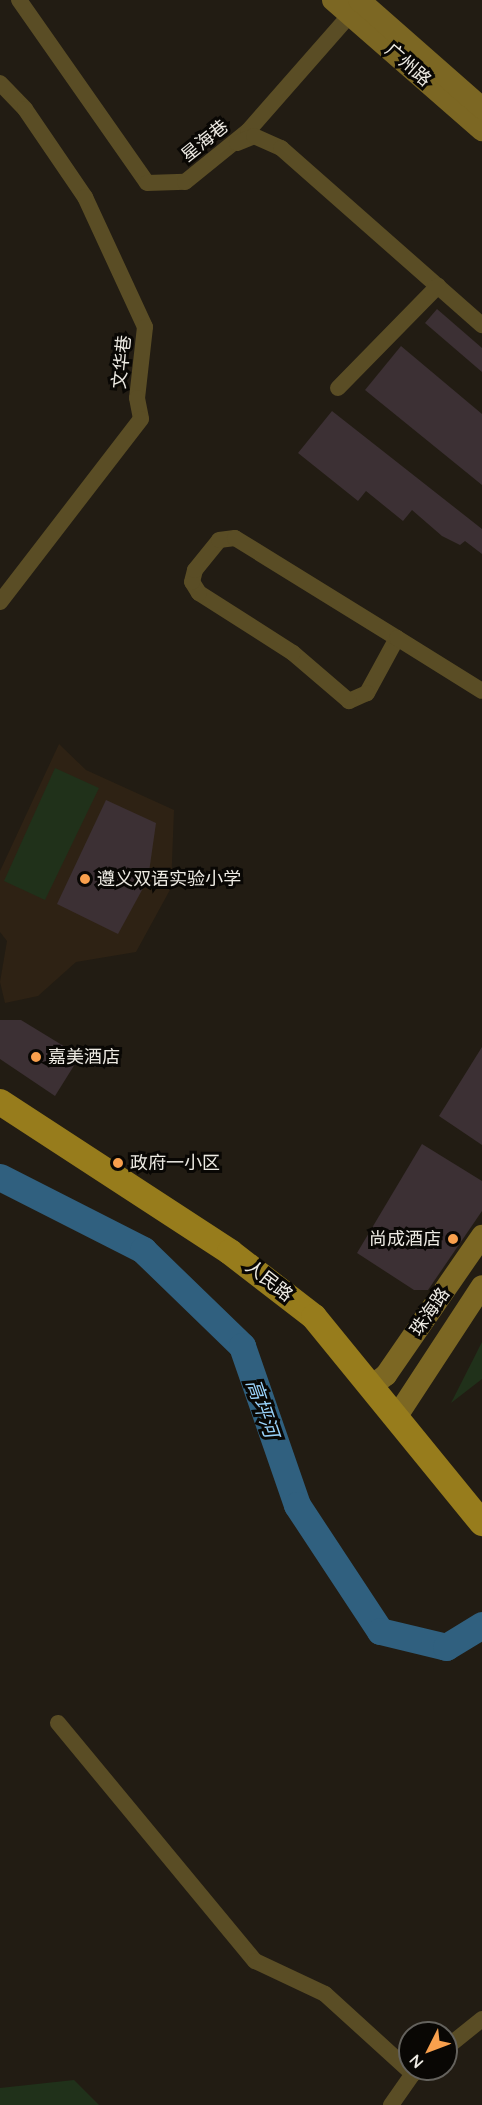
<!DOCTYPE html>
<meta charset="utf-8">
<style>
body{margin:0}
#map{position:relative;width:482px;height:2105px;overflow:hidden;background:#221c13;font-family:Quicksand,"Noto Sans SC",sans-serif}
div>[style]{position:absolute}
.education>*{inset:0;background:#2e2214}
.green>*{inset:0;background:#20311a}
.river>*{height:27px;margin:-13.5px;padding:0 13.5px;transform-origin:13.5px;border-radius:13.5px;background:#30607f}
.building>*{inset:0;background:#3c3034}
.street>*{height:16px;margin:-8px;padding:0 8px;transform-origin:8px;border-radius:8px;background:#5a4d25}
.secondary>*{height:22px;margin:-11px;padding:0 11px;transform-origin:11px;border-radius:11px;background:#7c6723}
.primary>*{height:26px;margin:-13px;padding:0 13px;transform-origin:13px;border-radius:13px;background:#977c1c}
.dots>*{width:16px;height:16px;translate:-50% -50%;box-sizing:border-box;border:3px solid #090704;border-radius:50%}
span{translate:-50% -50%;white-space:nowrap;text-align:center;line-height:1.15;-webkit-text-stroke:6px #090704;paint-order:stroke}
.street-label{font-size:18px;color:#edeae3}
.poi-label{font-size:18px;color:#edeae3}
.left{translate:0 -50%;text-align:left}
.right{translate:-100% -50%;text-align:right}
.water-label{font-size:20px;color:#9ad3fb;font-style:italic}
.north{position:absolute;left:398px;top:2021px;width:60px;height:60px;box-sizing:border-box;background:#090704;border:2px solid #64625d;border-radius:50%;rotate:228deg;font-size:16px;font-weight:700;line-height:24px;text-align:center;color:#edeae3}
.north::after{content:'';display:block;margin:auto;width:21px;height:27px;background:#f9a04d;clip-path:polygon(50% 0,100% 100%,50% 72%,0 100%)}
</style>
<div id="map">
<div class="education">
<i style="clip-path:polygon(59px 744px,86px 770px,174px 810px,171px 888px,136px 952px,76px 962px,38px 996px,5px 1003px,0 982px,7px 941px,0 932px,0 871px)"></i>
</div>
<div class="green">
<i style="clip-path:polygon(55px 768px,99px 788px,45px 900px,4px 881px)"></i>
<i style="clip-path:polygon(482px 1342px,482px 1379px,451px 1403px)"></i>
<i style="clip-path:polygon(74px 2080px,99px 2105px,0 2105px,0 2088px)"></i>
</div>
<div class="river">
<i style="left:0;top:1177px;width:161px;rotate:27deg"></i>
<i style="left:143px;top:1250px;width:138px;rotate:44.1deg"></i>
<i style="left:242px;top:1346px;width:168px;rotate:70.9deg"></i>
<i style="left:297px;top:1505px;width:151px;rotate:56.6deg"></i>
<i style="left:380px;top:1631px;width:68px;rotate:13.6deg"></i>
<i style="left:446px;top:1647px;width:42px;rotate:-31.4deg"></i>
</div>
<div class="building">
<i style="clip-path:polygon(437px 309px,482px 348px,482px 372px,425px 323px)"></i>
<i style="clip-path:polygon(401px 346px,482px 414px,482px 485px,365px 390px)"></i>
<i style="clip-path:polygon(332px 411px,482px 529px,482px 554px,465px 541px,460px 545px,442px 536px,412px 510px,403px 521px,366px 491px,358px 501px,298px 453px)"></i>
<i style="clip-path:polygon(106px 800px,156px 823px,148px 879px,118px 934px,57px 904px)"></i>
<i style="clip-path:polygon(0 1020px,21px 1020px,80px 1056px,55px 1096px,0 1059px)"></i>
<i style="clip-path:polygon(482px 1047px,482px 1145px,439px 1116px)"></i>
<i style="clip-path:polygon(422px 1144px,482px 1181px,482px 1211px,428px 1290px,414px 1290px,357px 1253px)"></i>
</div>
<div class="street">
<i style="left:19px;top:0;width:223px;rotate:55deg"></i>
<i style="left:147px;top:183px;width:38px;rotate:-2deg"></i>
<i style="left:185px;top:182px;width:81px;rotate:-39deg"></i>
<i style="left:248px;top:131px;width:154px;rotate:-48.7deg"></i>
<i style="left:0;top:83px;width:36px;rotate:46deg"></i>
<i style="left:25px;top:109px;width:107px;rotate:55.7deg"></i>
<i style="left:85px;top:197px;width:143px;rotate:65.2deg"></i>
<i style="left:145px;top:327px;width:71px;rotate:96.4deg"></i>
<i style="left:137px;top:398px;width:21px;rotate:79deg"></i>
<i style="left:141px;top:419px;width:231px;rotate:127.6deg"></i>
<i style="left:237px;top:143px;width:18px;rotate:-22deg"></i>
<i style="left:254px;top:136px;width:30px;rotate:24deg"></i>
<i style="left:281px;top:148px;width:268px;rotate:41.4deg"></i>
<i style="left:338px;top:388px;width:143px;rotate:-45.6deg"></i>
<i style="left:397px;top:638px;width:63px;rotate:118.6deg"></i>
<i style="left:367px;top:693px;width:20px;rotate:156deg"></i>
<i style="left:349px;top:701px;width:74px;rotate:-139.4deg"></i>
<i style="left:293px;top:653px;width:112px;rotate:-147.4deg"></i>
<i style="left:199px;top:593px;width:13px;rotate:-122deg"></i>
<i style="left:192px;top:582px;width:12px;rotate:-76deg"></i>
<i style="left:195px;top:570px;width:38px;rotate:-51deg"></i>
<i style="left:219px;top:540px;width:16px;rotate:-7deg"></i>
<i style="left:235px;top:538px;width:190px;rotate:31.7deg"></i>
<i style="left:397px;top:638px;width:100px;rotate:31.9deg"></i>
<i style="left:58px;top:1723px;width:309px;rotate:50.4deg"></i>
<i style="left:255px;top:1961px;width:77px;rotate:25.2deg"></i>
<i style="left:325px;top:1994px;width:119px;rotate:42.3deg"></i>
<i style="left:413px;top:2074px;width:9px;rotate:-36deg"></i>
<i style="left:446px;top:2048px;width:46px;rotate:-38.9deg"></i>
<i style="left:391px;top:2105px;width:38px;rotate:-55deg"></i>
</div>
<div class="secondary">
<i style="left:333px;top:0;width:198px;rotate:41.1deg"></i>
<i style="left:359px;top:0;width:164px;rotate:41.3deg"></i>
<i style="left:374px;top:1384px;width:15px;rotate:-37deg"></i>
<i style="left:386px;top:1375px;width:169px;rotate:-55.4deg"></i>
<i style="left:397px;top:1416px;width:155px;rotate:-56.8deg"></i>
</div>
<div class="primary">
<i style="left:0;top:1102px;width:275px;rotate:33.1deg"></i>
<i style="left:230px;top:1252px;width:106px;rotate:37.7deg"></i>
<i style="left:314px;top:1317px;width:266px;rotate:50.8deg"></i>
</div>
<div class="dots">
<i style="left:85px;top:879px;background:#f9a04d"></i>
<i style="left:36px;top:1057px;background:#f9a04d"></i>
<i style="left:118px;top:1163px;background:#f9a04d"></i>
<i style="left:453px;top:1239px;background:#f9a04d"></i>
</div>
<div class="street-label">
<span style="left:408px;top:65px;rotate:41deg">广州路</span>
<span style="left:205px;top:141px;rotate:-39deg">星海巷</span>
<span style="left:122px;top:362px;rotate:-84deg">文华巷</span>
<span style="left:269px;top:1281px;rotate:38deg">人民路</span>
<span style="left:430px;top:1312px;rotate:-55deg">珠海路</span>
</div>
<div class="poi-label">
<span class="left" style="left:97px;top:879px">遵义双语实验小学</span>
<span class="left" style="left:48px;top:1057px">嘉美酒店</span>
<span class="left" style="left:130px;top:1163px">政府一小区</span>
<span class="right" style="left:441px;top:1239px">尚成酒店</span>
</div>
<div class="water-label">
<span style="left:263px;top:1408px;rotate:71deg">高坪河</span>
</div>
<div class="north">N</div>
</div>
